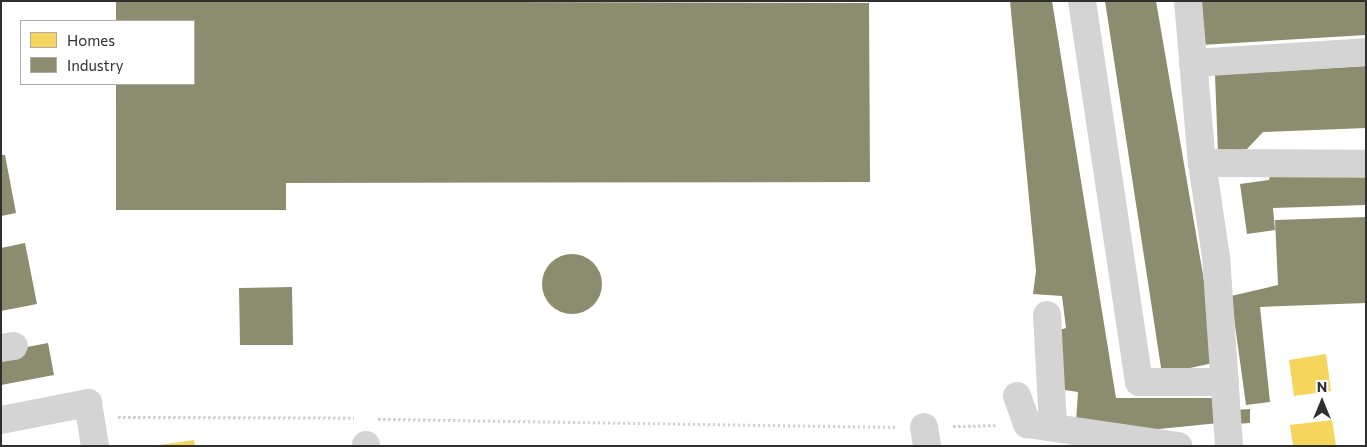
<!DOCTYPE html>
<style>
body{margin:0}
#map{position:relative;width:1367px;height:447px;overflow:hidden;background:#fff;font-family:Commissioner,sans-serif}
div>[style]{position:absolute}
.homes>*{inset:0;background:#f6d55c}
.industry>*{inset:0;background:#8c8c6e}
.round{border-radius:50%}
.path>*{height:3px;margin-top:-1.5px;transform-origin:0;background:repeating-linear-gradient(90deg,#d0d0d0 0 2.5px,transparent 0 5px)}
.minor>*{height:28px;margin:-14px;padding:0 14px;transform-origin:14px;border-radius:14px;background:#d4d4d4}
span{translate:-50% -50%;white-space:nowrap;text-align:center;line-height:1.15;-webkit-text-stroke:5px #fff;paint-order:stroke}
.frame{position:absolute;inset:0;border:2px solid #2f2f2f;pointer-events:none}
.legend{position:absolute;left:20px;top:20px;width:175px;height:65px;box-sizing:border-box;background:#fff;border:1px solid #acacac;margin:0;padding:6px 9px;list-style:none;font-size:15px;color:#2f2f2f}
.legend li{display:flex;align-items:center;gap:10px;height:25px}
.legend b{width:25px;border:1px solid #acacac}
.north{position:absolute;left:1297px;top:377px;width:50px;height:50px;-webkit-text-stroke:4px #fff;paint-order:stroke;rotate:0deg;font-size:14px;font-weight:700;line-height:20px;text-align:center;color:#2f2f2f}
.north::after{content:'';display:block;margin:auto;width:18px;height:22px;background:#2f2f2f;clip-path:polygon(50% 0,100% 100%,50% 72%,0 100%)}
</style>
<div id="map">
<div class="homes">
<i style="clip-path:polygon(1326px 354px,1331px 391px,1294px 396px,1289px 360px)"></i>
<i style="clip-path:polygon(1332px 420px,1336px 446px,1293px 446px,1290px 425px)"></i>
<i style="clip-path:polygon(194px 440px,195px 446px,159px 446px,159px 445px)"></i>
</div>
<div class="industry">
<i style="clip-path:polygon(116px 1px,869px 3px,870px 182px,286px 183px,286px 210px,116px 210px,116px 84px,194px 84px,194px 21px,116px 21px)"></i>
<i style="clip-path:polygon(1010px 1px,1052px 1px,1116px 398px,1216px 398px,1219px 423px,1149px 430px,1076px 422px,1078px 392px,1058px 389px,1056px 331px,1066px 328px,1062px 296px,1033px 294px,1036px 271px)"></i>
<i style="clip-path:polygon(1105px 1px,1156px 1px,1218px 362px,1162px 374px)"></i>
<i style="clip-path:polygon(1199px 1px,1366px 1px,1366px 35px,1201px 45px)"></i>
<i style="clip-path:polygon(1366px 66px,1366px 128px,1263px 132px,1247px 149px,1218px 153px,1215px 75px)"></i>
<i style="clip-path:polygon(1px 155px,5px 155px,16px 213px,1px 216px)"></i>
<i style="clip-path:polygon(1366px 169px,1366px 205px,1273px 208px,1275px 230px,1247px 234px,1240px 184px,1269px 180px,1271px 172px)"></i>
<i style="clip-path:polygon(1366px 217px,1366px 303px,1260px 307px,1270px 402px,1246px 405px,1231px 296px,1278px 285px,1275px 220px)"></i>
<i style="clip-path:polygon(25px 243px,37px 304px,1px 311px,1px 248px)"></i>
<i class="round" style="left:542px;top:254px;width:60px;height:60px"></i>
<i style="clip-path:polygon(292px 287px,293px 345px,240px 345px,239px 288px)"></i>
<i style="clip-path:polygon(48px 343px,54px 375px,1px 385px,1px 352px)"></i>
<i style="clip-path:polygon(1250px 409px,1250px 423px,1236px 424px,1235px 410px)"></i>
</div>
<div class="path">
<i style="left:118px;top:417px;width:236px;rotate:0.2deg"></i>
<i style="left:378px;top:419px;width:519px;rotate:0.88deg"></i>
<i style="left:953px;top:426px;width:44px;rotate:-1.3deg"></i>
</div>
<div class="minor">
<i style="left:1082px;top:1px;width:385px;rotate:81.5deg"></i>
<i style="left:1139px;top:382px;width:86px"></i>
<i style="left:1188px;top:1px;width:163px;rotate:85.1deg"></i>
<i style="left:1193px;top:63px;width:173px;rotate:-3.6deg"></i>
<i style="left:1047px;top:315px;width:112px;rotate:86.9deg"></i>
<i style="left:1px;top:348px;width:13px;rotate:-9deg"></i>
<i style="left:1017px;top:396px;width:30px;rotate:70deg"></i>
<i style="left:1027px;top:424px;width:153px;rotate:8.3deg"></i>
<i style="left:1px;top:420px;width:89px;rotate:-11.1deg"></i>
<i style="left:88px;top:403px;width:44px;rotate:80.8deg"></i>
<i style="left:924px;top:427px;width:19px;rotate:81deg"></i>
<i style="left:366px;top:445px;width:1px;rotate:90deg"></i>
<i style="left:1229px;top:446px;width:189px;rotate:-93.9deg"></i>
<i style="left:1216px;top:257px;width:95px;rotate:-98.5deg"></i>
<i style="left:1202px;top:163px;width:164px;rotate:0.3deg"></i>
</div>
<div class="frame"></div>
<ul class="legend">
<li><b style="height:14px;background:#f6d55c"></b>Homes</li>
<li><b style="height:14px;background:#8c8c6e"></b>Industry</li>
</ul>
<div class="north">N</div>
</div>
